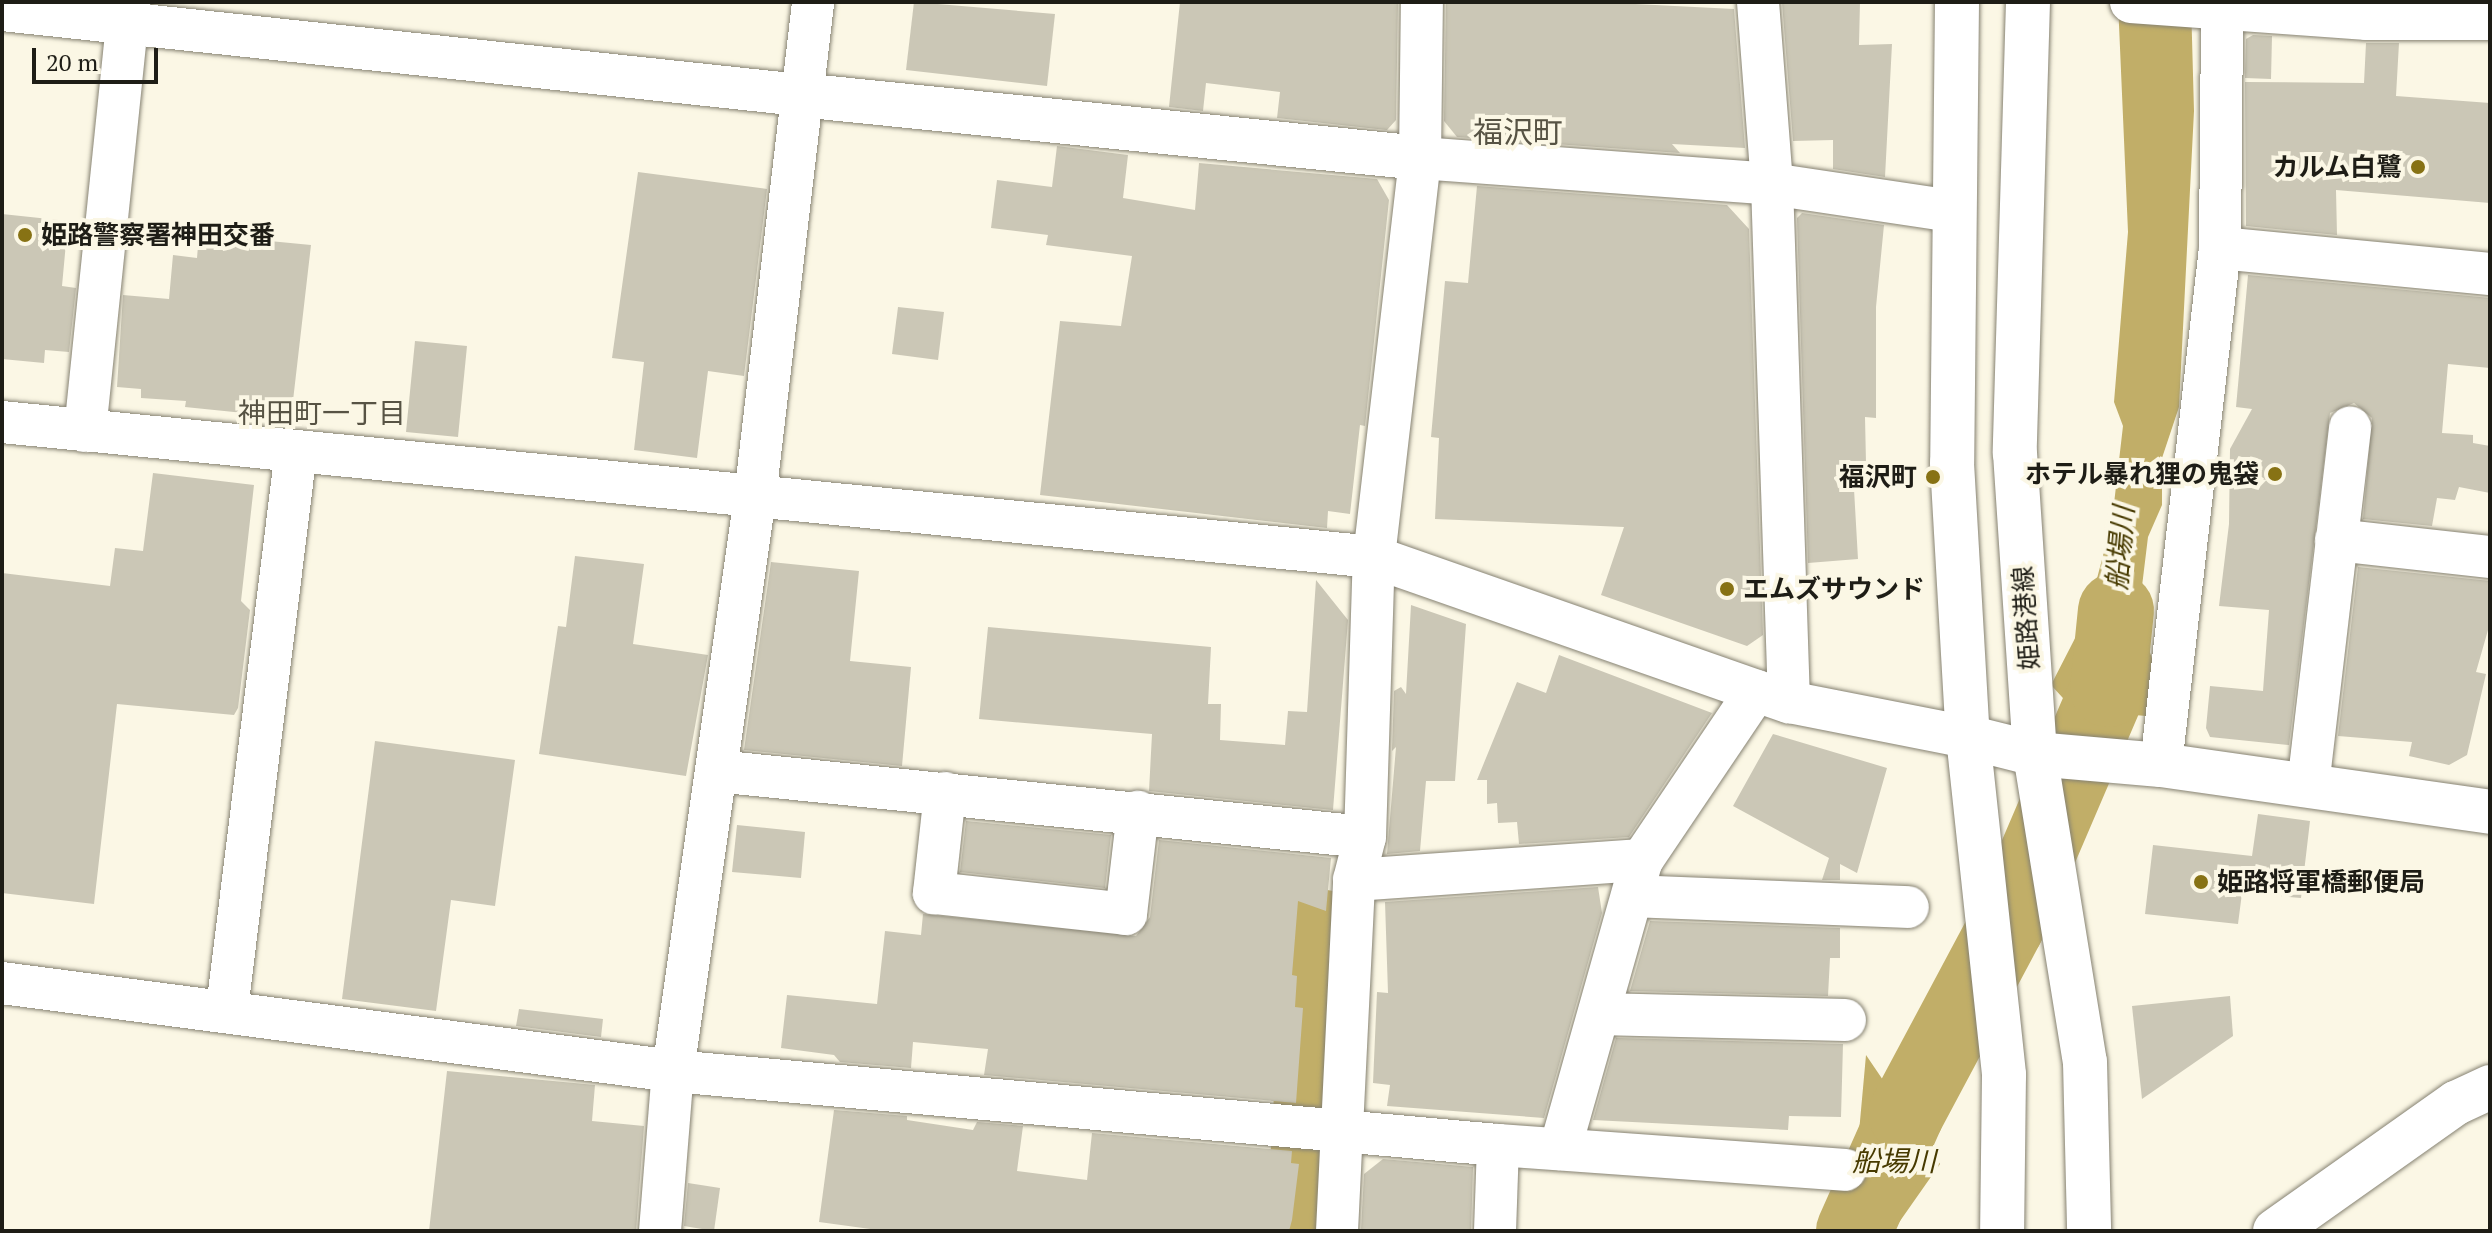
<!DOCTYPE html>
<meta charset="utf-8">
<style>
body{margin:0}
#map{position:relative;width:2492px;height:1233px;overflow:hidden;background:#fbf7e5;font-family:"PT Serif","Noto Sans JP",serif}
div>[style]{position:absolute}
.water>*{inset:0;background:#c1ae68}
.river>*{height:76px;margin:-38px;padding:0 38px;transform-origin:38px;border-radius:38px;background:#c1ae68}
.building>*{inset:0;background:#cbc7b6}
.roads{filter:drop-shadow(0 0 2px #868272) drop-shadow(0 0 2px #868272)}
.street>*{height:42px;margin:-21px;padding:0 21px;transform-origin:21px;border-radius:21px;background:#fff}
.secondary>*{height:44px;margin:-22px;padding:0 22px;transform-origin:22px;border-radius:22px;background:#fff}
.primary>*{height:44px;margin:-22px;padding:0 22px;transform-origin:22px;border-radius:22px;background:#fff}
.dots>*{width:22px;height:22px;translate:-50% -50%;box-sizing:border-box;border:4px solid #fbf7e5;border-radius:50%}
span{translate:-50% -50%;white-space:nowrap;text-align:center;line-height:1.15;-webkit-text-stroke:8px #fbf7e5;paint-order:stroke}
.poi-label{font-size:26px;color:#1e1d16;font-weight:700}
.right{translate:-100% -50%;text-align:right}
.left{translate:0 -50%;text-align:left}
.street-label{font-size:26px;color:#1e1d16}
.neighbourhood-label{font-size:28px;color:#575344}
.water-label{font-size:28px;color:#473a00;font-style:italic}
.quarter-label{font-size:30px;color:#575344}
.frame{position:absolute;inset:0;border:4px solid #1e1d16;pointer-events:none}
.scale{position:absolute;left:32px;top:48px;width:126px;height:36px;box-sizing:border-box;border:4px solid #1e1d16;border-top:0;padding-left:10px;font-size:24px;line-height:28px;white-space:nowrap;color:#1e1d16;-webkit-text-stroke:6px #fbf7e5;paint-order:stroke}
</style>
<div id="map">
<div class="water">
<i style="clip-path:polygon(2118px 2px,2191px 2px,2194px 111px,2179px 407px,2162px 458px,2162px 505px,2148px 537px,2138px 619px,2154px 664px,2156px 717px,2073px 709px,2051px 685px,2088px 613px,2112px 521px,2123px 426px,2114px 402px,2128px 232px)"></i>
<i style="clip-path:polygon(1866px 1055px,1940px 1164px,1893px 1231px,1817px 1231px,1855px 1176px)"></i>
</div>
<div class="river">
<i style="left:1304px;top:1231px;width:304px;rotate:-86.6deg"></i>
<i style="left:1854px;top:1231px;width:128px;rotate:-66deg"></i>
<i style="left:1906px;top:1114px;width:214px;rotate:-61.9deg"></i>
<i style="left:2007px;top:925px;width:257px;rotate:-66.8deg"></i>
<i style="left:2108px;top:689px;width:79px;rotate:-84.2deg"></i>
</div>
<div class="building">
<i style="clip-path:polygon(914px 2px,1055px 14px,1047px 86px,906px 70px)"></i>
<i style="clip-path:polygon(1180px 2px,1398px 2px,1396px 120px,1387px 130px,1277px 118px,1280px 92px,1206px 83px,1203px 111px,1169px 107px)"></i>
<i style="clip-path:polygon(1596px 2px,1734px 9px,1745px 148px,1672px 144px,1680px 153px,1457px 137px,1444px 121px,1446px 3px)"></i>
<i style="clip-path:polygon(1782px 2px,1860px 2px,1859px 45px,1892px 44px,1885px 177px,1833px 169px,1833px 140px,1793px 141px)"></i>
<i style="clip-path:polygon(2253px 35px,2272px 36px,2271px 79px,2245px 78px,2246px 39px)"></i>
<i style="clip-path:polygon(2366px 43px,2399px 43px,2396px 96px,2490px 103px,2490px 203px,2336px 190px,2337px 235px,2246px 226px,2245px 82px,2364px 83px)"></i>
<i style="clip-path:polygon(1057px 146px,1128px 155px,1123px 198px,1195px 210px,1199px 163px,1377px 179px,1389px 200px,1365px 426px,1360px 425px,1350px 514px,1328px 511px,1327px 528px,1040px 495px,1060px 321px,1121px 326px,1132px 256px,1046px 245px,1048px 235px,991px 228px,997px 180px,1052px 187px)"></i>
<i style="clip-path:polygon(638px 172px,767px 189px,744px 376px,708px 371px,697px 458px,634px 450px,644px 362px,612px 358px)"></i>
<i style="clip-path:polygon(1477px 186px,1727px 205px,1749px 229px,1763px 635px,1747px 646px,1601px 595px,1624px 527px,1435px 519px,1439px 438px,1431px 437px,1445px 281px,1468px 283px)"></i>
<i style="clip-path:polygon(1802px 213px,1884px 225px,1876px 307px,1876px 418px,1865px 417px,1866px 463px,1857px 463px,1854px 489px,1858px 559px,1808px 563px,1797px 218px)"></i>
<i style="clip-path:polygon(2px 214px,68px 221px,62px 286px,76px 288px,69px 352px,45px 350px,44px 363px,2px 359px)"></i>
<i style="clip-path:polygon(199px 234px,311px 245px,291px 418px,185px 407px,186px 401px,141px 398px,141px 389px,117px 387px,123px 295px,169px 299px,173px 255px,197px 258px)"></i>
<i style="clip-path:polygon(2248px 275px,2490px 298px,2490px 368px,2448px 364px,2442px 433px,2473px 435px,2473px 443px,2490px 446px,2490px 493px,2459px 487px,2455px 500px,2437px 498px,2432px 526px,2363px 519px,2372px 418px,2354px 403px,2330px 413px,2289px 745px,2210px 737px,2206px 728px,2210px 686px,2263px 691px,2269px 610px,2219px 606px,2229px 524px,2230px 449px,2252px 409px,2236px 407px)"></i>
<i style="clip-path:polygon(898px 307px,944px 312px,938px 360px,892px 354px)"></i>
<i style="clip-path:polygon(415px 341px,467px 346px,458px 437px,406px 432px)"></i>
<i style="clip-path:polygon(153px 473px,254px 485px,241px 601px,250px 610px,238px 708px,234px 715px,117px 704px,94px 904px,2px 893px,2px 573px,110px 586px,115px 548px,143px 551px)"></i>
<i style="clip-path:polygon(575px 556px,644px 564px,633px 644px,708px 655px,686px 776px,539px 754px,558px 626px,566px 627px)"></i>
<i style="clip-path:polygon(771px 562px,859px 571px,850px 661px,911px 667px,902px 766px,744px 750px)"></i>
<i style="clip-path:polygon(2358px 567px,2490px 581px,2490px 623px,2476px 672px,2486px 674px,2467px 755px,2449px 765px,2409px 756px,2412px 742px,2338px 736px)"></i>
<i style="clip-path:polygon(1316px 580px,1348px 620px,1333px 810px,1149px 791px,1152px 734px,979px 719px,988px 627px,1211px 647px,1208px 704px,1221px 704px,1220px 740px,1285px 745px,1288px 711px,1307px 712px)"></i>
<i style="clip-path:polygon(1411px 605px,1466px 624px,1455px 781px,1426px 781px,1420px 851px,1387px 854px,1396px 747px,1392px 751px,1394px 691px,1401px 687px,1406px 694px)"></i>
<i style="clip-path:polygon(1559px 655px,1712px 713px,1629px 837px,1519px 844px,1517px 822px,1498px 823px,1497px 803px,1487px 804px,1487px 780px,1477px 780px,1517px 682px,1546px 693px)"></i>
<i style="clip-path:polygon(1773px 734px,1887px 768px,1857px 873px,1840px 864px,1840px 880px,1822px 880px,1829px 858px,1733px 806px)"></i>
<i style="clip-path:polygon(375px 741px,515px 760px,495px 906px,451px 900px,436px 1011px,342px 999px)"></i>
<i style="clip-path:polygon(2258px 814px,2310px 821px,2301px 898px,2242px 893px,2238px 924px,2145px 914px,2153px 845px,2252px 856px)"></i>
<i style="clip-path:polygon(966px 821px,1111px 835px,1105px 888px,960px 872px)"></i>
<i style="clip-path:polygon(737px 825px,805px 832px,801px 878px,732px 872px)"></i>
<i style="clip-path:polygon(1159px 840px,1331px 858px,1326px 911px,1298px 901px,1292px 975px,1297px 976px,1295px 1007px,1303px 1008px,1296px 1103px,984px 1075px,988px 1049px,913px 1042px,911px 1068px,840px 1062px,834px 1055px,781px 1048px,787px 995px,877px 1004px,885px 931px,921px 935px,923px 914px,1136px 936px,1150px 917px)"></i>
<i style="clip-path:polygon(1598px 887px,1602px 913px,1544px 1118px,1387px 1106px,1390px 1085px,1373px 1083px,1377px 992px,1388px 993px,1385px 902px)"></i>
<i style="clip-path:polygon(1650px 921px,1840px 928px,1840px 958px,1830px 958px,1828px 996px,1630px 991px)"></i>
<i style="clip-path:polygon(2230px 996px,2233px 1036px,2142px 1099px,2132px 1006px)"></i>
<i style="clip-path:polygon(519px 1009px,603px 1019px,601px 1037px,516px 1026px)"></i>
<i style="clip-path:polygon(1616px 1038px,1843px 1044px,1841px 1117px,1789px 1116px,1788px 1130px,1593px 1120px)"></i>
<i style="clip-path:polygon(447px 1071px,595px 1085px,592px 1121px,644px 1126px,636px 1231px,429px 1231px)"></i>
<i style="clip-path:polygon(834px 1110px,907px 1116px,907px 1120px,973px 1130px,977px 1122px,1023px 1126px,1017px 1171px,1087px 1180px,1092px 1133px,1292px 1151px,1291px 1163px,1299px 1164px,1292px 1220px,1289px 1231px,885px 1231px,819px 1222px)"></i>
<i style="clip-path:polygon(1383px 1159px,1473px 1167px,1471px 1231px,1361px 1231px,1364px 1174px)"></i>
<i style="clip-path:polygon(688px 1183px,720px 1188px,714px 1231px,684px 1226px)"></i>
</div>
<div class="roads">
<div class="street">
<i style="left:1758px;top:2px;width:183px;rotate:85.6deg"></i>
<i style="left:1772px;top:184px;width:518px;rotate:88.12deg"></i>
<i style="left:2131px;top:2px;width:237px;rotate:4.1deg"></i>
<i style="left:2367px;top:19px;width:123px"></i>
<i style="left:2px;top:10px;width:803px;rotate:6.08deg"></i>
<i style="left:1420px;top:158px;width:353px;rotate:4.2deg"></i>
<i style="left:1772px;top:184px;width:183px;rotate:8.5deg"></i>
<i style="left:2220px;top:248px;width:271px;rotate:5.5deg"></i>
<i style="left:2px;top:422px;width:1379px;rotate:5.62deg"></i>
<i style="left:1374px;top:557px;width:440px;rotate:19.3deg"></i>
<i style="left:1789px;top:702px;width:182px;rotate:11.1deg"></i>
<i style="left:85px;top:431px;width:431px;rotate:-84.1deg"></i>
<i style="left:2336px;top:540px;width:155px;rotate:6.3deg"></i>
<i style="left:2161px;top:765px;width:520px;rotate:-83.49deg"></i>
<i style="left:2220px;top:248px;width:246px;rotate:-89.5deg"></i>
<i style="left:716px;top:771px;width:652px;rotate:5.81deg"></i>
<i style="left:2308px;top:786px;width:361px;rotate:-83.3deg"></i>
<i style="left:945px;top:793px;width:101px;rotate:96.3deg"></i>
<i style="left:934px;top:893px;width:193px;rotate:6.2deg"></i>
<i style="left:1126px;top:914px;width:103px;rotate:-83.3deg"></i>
<i style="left:1354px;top:880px;width:289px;rotate:-4deg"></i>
<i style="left:1633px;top:896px;width:275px;rotate:2.3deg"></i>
<i style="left:2px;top:983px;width:677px;rotate:7.47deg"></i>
<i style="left:673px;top:1071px;width:828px;rotate:5.13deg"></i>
<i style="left:1498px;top:1145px;width:348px;rotate:4.1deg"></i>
<i style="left:227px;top:1009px;width:562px;rotate:-82.95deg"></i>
<i style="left:1599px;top:1014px;width:246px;rotate:1.4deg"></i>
<i style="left:1560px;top:1149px;width:300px;rotate:-74.2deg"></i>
<i style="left:1642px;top:860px;width:204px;rotate:-56deg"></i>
<i style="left:660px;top:1231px;width:161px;rotate:-85.4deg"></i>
<i style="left:673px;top:1071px;width:580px;rotate:-81.87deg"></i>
<i style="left:755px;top:497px;width:498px;rotate:-83.3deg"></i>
<i style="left:1337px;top:1231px;width:351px;rotate:-87.2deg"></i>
<i style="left:1354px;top:880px;width:44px;rotate:-75.7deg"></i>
<i style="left:1365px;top:837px;width:280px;rotate:-88.2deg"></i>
<i style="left:1374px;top:557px;width:402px;rotate:-83.4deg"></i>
<i style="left:1420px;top:158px;width:156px;rotate:-89.3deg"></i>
<i style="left:1495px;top:1231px;width:86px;rotate:-88deg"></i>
</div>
<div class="secondary">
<i style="left:800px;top:95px;width:623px;rotate:5.8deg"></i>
<i style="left:1968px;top:737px;width:69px;rotate:14.2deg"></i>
<i style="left:2035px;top:754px;width:126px;rotate:5deg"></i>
<i style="left:2161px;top:765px;width:332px;rotate:8.1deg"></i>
<i style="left:2275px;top:1231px;width:222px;rotate:-35.3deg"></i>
<i style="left:2456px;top:1103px;width:38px;rotate:-25deg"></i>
</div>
<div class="primary">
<i style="left:1957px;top:2px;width:461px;rotate:90.6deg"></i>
<i style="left:1952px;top:463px;width:274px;rotate:86.7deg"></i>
<i style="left:1968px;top:737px;width:340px;rotate:83.9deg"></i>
<i style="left:2004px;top:1075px;width:156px;rotate:90.7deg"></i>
<i style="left:2028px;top:2px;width:451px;rotate:91.7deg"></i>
<i style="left:2015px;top:453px;width:302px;rotate:86.2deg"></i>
<i style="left:2035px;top:754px;width:312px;rotate:80.8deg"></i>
<i style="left:2085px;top:1062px;width:169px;rotate:88.6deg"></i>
</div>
</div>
<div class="dots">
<i style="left:2418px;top:167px;background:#877214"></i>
<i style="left:25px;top:235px;background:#877214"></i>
<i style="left:2275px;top:474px;background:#877214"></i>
<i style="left:1933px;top:477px;background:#877214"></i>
<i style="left:1727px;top:589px;background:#877214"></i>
<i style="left:2201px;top:882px;background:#877214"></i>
</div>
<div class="poi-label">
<span class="right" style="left:2402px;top:167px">カルム白鷺</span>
<span class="left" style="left:41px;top:235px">姫路警察署神田交番</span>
<span class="right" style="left:2259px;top:474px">ホテル暴れ狸の鬼袋</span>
<span class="right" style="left:1917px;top:477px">福沢町</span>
<span class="left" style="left:1743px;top:589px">エムズサウンド</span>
<span class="left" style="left:2217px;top:882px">姫路将軍橋郵便局</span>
</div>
<div class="street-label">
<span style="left:2026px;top:618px;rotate:-94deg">姫路港線</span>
</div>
<div class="neighbourhood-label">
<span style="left:322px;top:413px">神田町一丁目</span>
</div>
<div class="water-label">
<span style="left:2120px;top:548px;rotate:-85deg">船場川</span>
<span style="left:1894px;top:1161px">船場川</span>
</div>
<div class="quarter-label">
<span style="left:1518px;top:132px">福沢町</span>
</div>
<div class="frame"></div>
<div class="scale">20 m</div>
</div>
